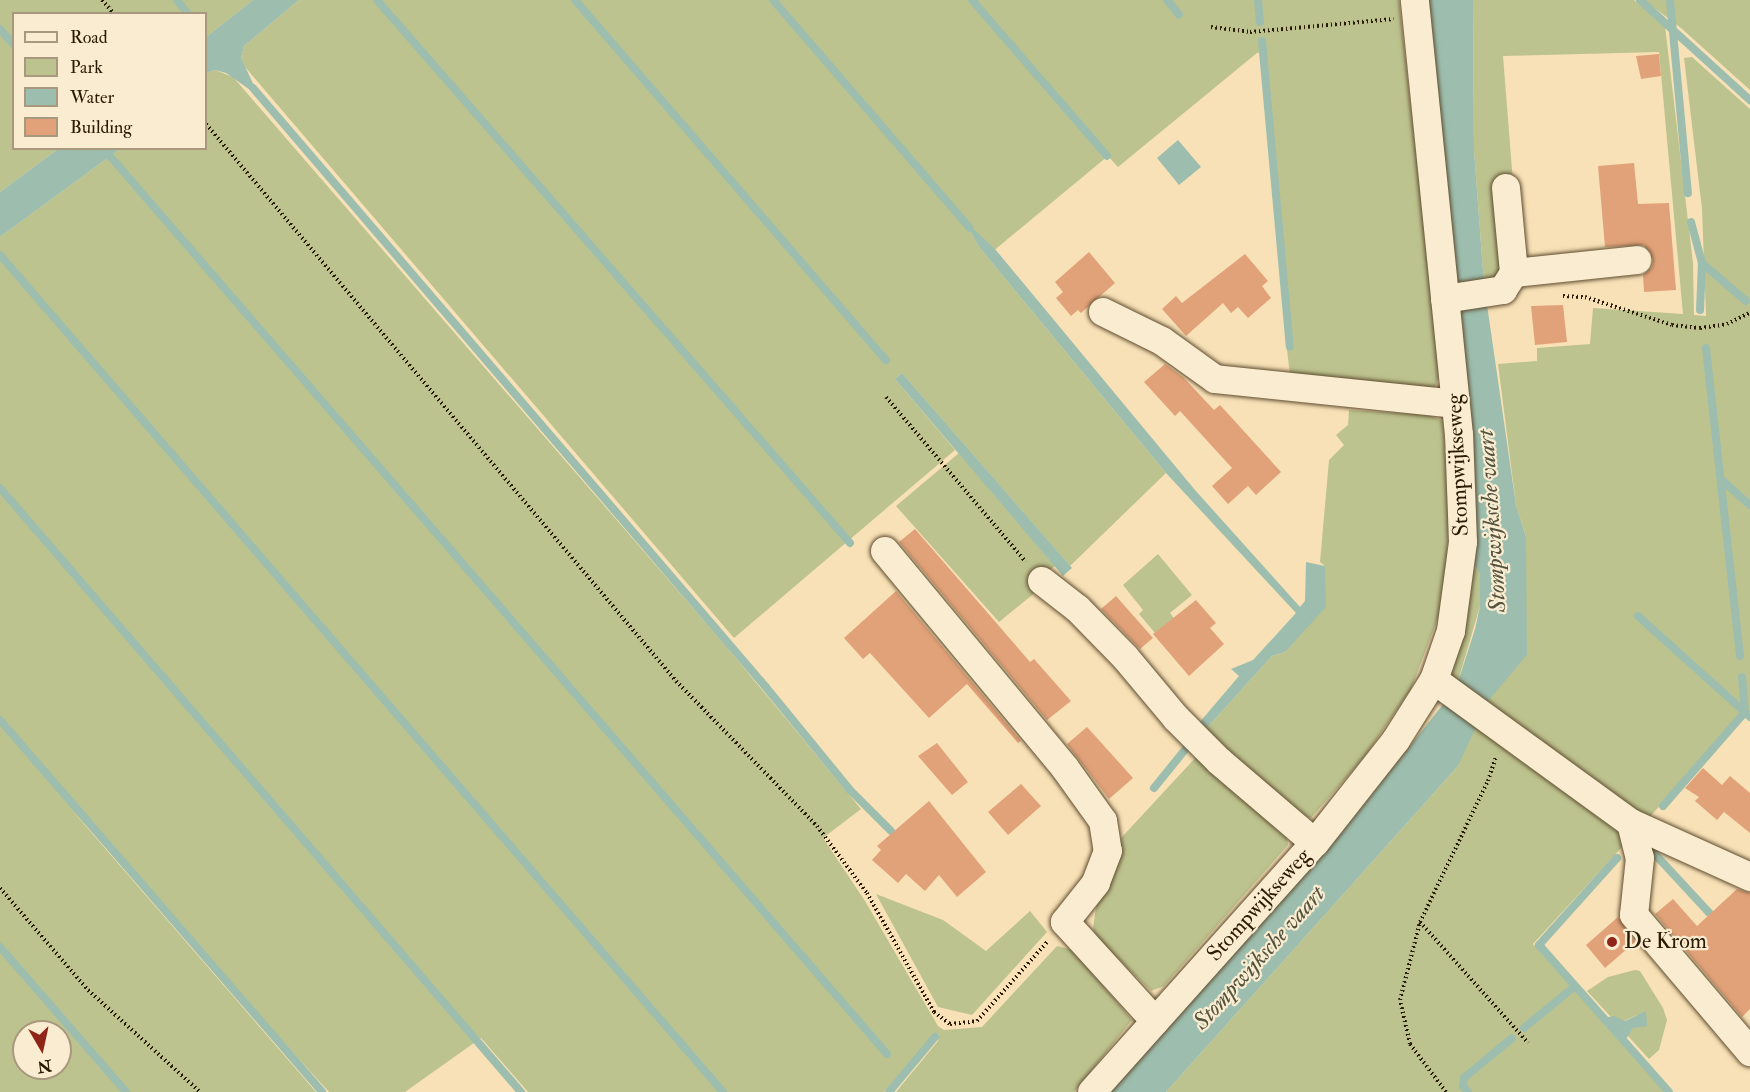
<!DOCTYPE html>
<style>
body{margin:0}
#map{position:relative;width:1750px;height:1092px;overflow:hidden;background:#f8e1b6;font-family:"IM FELL Double Pica",serif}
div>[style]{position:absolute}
.green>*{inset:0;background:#bdc38e}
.water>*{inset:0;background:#9dbeae}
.stream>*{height:8px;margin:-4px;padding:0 4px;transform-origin:4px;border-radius:4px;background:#9dbeae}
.building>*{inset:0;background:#e2a279}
.path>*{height:4px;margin-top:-2px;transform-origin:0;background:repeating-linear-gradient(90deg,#2b1a03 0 1.5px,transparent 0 4.5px)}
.roads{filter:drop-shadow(0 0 2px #5e4c30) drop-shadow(0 0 2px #5e4c30)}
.minor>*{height:28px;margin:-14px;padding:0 14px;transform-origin:14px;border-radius:14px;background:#faecd0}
.dots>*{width:16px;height:16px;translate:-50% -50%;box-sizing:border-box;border:3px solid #faecd0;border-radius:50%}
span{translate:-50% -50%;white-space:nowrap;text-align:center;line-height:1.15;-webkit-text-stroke:4.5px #faecd0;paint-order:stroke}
.street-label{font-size:22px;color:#2b1a03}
.poi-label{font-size:22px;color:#2b1a03}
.left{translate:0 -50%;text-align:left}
.water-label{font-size:24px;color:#53533f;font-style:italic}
.legend{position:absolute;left:12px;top:12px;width:195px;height:138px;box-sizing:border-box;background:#faecd0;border:2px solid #a7987e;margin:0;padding:8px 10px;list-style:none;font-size:18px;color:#2b1a03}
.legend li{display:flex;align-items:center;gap:12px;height:30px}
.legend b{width:30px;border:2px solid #a7987e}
.north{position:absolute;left:12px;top:1020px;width:60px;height:60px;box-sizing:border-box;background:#faecd0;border:2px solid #a7987e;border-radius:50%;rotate:171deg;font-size:16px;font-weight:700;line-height:24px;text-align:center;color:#2b1a03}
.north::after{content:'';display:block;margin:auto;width:21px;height:27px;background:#8f2418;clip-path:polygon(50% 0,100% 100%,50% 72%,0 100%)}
</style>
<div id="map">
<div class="green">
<i style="clip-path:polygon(0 0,253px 0,206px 37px,206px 14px,14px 14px,14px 148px,58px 149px,0 192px)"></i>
<i style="clip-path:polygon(299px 0,1399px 0,1440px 372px,1436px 385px,1431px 391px,1291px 382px,1287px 350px,1292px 349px,1266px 52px,1257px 53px,1118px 167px,1108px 156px,992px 252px,857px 94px,964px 220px,979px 247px,1166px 473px,1070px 566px,902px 373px,895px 379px,955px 450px,734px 638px,245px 67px,241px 58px,244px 46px)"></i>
<i style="clip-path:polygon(1473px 0,1634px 0,1665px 26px,1693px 263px,1694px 315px,1706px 316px,1702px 209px,1684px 58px,1692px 57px,1750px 109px,1750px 717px,1745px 713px,1533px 944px,1666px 1092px,1166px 1092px,1458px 766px,1526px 537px,1516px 505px,1498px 364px,1537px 361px,1537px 348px,1590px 344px,1593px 308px,1683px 314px,1659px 52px,1503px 56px,1513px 182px,1503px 273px,1484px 284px,1474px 150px)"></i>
<i style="clip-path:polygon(1644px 0,1750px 0,1750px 90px,1681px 28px)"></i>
<i style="clip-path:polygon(evenodd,215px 70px,233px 77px,724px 644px,861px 809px,823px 838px,865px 901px,938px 1026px,944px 1030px,982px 1027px,1057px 946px,1073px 950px,1132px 1020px,1074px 1092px,896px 1092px,938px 1041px,939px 1034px,934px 1034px,884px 1092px,528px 1092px,481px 1038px,405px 1092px,329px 1092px,71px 809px,316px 1092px,0 1092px,0 237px,120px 149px,206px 148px,206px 73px,215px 70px,24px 1032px,60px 1032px,60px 1068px,24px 1068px,24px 1032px)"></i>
<i style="clip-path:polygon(1349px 410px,1429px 415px,1443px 421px,1449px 512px,1446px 575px,1441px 610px,1411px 689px,1365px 756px,1311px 818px,1296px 813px,1205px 730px,1272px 656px,1285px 652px,1325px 566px,1320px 562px,1329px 460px,1344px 445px,1336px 435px,1348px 425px)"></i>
<i style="clip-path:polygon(959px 453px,1055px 566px,1032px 586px,1037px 591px,999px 622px,896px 506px)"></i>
<i style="clip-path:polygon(1158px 554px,1192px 595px,1170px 613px,1183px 630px,1166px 646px,1139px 614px,1143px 610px,1123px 585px)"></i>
<i style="clip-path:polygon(1474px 564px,1480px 575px,1480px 606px,1456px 688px,1450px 669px)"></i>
<i style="clip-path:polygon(1198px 755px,1286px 832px,1288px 845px,1164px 986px,1151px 991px,1098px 939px,1093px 929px,1096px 907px,1122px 837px)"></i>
<i style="clip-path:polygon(876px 894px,943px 920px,986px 951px,1030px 911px,1047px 932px,972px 1015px,938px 1007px)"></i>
<i style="clip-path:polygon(1635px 970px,1640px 971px,1663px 1008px,1667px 1020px,1659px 1050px,1649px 1059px,1628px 1036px,1637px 1015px,1624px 1021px,1611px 1017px,1587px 991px,1608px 977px)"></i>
</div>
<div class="water">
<i style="clip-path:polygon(253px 0,299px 0,244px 46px,241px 58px,259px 96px,226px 73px,215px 70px,206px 73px,206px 37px)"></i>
<i style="clip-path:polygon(1426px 0,1473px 0,1474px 150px,1484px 284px,1516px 505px,1526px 537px,1527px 655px,1472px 720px,1477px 725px,1458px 766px,1166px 1092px,1110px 1092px,1352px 819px,1456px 688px,1475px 629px,1480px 606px,1480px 575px,1474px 564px,1476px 518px)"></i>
<i style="clip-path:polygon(1178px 140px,1201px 167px,1179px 185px,1157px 158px)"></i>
<i style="clip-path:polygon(58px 149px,120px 149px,0 237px,0 192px)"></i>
<i style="clip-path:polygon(964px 220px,995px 249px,1195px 490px,1300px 607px,1305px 601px,1306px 562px,1325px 566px,1326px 607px,1285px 652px,1272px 656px,1205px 730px,1199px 723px,1239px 676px,1231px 669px,1253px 660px,1296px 613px,1166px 473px,979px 247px)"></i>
<i style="clip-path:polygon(902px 373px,1072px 568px,1063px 576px,895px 379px)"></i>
<i style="clip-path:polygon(1646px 1011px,1647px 1026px,1633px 1028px,1625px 1041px,1603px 1018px,1614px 1016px,1625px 1021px)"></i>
</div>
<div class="stream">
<i style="left:177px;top:0;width:18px;rotate:52deg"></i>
<i style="left:377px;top:0;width:720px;rotate:48.94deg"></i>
<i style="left:575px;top:0;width:476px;rotate:49.2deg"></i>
<i style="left:773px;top:0;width:301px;rotate:49.2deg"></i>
<i style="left:972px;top:0;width:206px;rotate:49.1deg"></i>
<i style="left:1167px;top:0;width:19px;rotate:51deg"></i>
<i style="left:1258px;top:0;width:22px;rotate:85deg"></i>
<i style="left:1640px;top:0;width:149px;rotate:42.3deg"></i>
<i style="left:1670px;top:0;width:194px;rotate:84.7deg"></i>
<i style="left:0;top:29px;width:21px;rotate:49deg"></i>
<i style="left:1262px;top:41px;width:307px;rotate:84.8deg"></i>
<i style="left:253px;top:88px;width:787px;rotate:49.43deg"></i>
<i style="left:765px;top:686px;width:134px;rotate:50.7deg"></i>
<i style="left:850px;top:790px;width:58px;rotate:45deg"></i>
<i style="left:103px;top:148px;width:1198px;rotate:49.13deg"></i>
<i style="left:1691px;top:222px;width:42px;rotate:75deg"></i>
<i style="left:1702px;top:263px;width:47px;rotate:92.4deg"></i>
<i style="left:0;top:255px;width:1106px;rotate:49.18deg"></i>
<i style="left:1702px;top:263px;width:58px;rotate:40.8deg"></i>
<i style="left:1706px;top:348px;width:310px;rotate:83.7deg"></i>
<i style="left:1723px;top:481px;width:36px;rotate:42deg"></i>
<i style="left:0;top:488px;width:798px;rotate:49.22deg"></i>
<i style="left:1638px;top:616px;width:151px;rotate:42deg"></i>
<i style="left:0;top:720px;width:492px;rotate:49.1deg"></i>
<i style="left:1154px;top:788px;width:54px;rotate:-51deg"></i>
<i style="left:1663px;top:806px;width:125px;rotate:-48.9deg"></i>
<i style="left:1745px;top:712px;width:35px;rotate:-95deg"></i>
<i style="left:1652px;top:851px;width:94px;rotate:47.2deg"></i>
<i style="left:1617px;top:858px;width:117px;rotate:131.9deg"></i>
<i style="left:1539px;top:945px;width:196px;rotate:48.5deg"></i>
<i style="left:0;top:947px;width:192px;rotate:49deg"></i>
<i style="left:1524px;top:1028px;width:65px;rotate:-39.4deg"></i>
<i style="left:889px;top:1092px;width:72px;rotate:-50.1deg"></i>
<i style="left:1468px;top:1092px;width:8px;rotate:-130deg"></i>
<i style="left:1463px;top:1086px;width:8px;rotate:-83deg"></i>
<i style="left:1464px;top:1078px;width:62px;rotate:-39.8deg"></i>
</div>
<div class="building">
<i style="clip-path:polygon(1659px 54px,1661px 76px,1641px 79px,1636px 56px)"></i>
<i style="clip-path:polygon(1634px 163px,1638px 204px,1669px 203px,1676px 290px,1644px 292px,1643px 275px,1652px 267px,1653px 259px,1644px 245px,1605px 247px,1598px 166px)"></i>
<i style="clip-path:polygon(1089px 252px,1115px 283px,1081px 313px,1078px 310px,1071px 316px,1056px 298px,1063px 292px,1055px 282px)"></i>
<i style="clip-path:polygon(1245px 254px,1268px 281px,1262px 286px,1271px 298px,1248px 318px,1238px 307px,1231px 313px,1223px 303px,1186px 336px,1162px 309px,1176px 296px,1182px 303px)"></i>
<i style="clip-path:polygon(1563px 305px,1567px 342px,1535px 345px,1531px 306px)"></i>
<i style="clip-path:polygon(1165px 364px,1183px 377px,1214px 410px,1220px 405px,1281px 472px,1256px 495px,1248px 486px,1228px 504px,1212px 486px,1232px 468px,1180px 411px,1175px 416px,1144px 382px)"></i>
<i style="clip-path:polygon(915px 529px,1030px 662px,1034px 659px,1071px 701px,1047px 720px,899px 542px)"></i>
<i style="clip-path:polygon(896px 591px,1021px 741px,1018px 743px,967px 684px,929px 718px,870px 653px,863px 659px,844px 638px)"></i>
<i style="clip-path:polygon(1116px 596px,1153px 638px,1140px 649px,1101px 609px)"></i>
<i style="clip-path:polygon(1196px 600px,1216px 623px,1210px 628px,1224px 644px,1189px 676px,1153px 634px)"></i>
<i style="clip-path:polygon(1087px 727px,1133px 778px,1109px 799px,1067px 744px)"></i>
<i style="clip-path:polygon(937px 743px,968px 782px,952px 795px,918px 756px)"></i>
<i style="clip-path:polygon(1703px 768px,1722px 785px,1730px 776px,1750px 793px,1750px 833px,1724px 812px,1717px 820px,1695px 801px,1699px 797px,1685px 788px)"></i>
<i style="clip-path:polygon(1021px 784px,1041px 806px,1008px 835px,988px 812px)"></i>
<i style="clip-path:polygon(929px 801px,986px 872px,957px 897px,939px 875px,925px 891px,906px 874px,898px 883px,872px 860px,881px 850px,877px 846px)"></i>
<i style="clip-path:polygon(1737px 889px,1750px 893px,1750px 1009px,1742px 1017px,1655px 914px,1673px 899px,1697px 926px)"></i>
<i style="clip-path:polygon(1618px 917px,1635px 942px,1605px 968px,1586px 945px)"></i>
</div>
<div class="path">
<i style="left:102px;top:0;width:18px;rotate:49deg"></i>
<i style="left:1211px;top:27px;width:39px;rotate:7deg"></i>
<i style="left:1250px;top:32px;width:144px;rotate:-5.2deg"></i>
<i style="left:206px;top:124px;width:729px;rotate:49.84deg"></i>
<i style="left:676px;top:681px;width:202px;rotate:45.8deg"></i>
<i style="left:817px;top:826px;width:84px;rotate:53.3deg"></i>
<i style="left:867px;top:893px;width:137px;rotate:60.6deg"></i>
<i style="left:934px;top:1012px;width:20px;rotate:37deg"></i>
<i style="left:950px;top:1024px;width:27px;rotate:-6deg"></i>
<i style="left:977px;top:1021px;width:107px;rotate:-48.4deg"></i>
<i style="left:1563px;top:296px;width:22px;rotate:3deg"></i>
<i style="left:1585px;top:297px;width:91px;rotate:17.8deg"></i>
<i style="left:1672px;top:325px;width:28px;rotate:6deg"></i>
<i style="left:1700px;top:328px;width:27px;rotate:-8deg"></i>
<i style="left:1727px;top:324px;width:25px;rotate:-26deg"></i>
<i style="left:886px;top:397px;width:216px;rotate:49.7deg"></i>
<i style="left:0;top:888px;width:135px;rotate:49.2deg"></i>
<i style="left:88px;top:990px;width:151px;rotate:42.3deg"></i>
<i style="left:1420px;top:922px;width:162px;rotate:48.2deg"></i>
<i style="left:1446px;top:1092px;width:60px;rotate:-126.9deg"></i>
<i style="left:1410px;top:1044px;width:45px;rotate:-102.8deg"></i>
<i style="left:1400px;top:1000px;width:81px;rotate:-75.6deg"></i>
<i style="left:1420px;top:922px;width:157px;rotate:-64.3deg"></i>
<i style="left:1488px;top:781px;width:26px;rotate:-72deg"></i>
</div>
<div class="roads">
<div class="minor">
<i style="left:1506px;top:188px;width:85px;rotate:84.6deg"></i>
<i style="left:1445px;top:299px;width:59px;rotate:-8.8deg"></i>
<i style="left:1503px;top:290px;width:20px;rotate:-57deg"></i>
<i style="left:1514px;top:273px;width:124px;rotate:-6deg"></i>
<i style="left:1103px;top:312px;width:66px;rotate:26.2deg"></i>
<i style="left:1162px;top:341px;width:65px;rotate:35.6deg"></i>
<i style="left:1215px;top:379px;width:241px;rotate:5.9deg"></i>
<i style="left:885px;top:551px;width:282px;rotate:50.3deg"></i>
<i style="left:1065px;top:768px;width:65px;rotate:54.4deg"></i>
<i style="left:1103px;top:821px;width:30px;rotate:81deg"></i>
<i style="left:1108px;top:851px;width:34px;rotate:111deg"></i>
<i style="left:1096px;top:883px;width:50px;rotate:128.5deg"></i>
<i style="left:1065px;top:922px;width:134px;rotate:47.7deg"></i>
<i style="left:1042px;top:581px;width:46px;rotate:37.9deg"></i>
<i style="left:1078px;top:609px;width:67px;rotate:45.6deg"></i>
<i style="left:1125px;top:657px;width:80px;rotate:50.1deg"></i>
<i style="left:1176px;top:718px;width:61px;rotate:45deg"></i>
<i style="left:1219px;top:761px;width:126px;rotate:40.5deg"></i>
<i style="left:1434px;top:680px;width:243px;rotate:36deg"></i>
<i style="left:1631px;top:823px;width:131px;rotate:24.4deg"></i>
<i style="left:1631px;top:823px;width:36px;rotate:76deg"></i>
<i style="left:1640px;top:858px;width:57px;rotate:96deg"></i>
<i style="left:1634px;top:915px;width:180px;rotate:49.7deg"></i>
<i style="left:1092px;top:1092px;width:334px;rotate:-48.2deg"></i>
<i style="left:1315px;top:843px;width:131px;rotate:-51.8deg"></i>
<i style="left:1396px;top:740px;width:71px;rotate:-57.7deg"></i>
<i style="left:1434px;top:680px;width:52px;rotate:-70.9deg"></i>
<i style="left:1451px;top:631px;width:90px;rotate:-82.3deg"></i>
<i style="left:1463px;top:542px;width:107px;rotate:-92.1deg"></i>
<i style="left:1459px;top:435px;width:437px;rotate:-95.8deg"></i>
</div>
</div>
<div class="dots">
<i style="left:1612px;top:942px;background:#8f2418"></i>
</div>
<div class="street-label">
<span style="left:1458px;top:465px;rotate:-93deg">Stompwijkseweg</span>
<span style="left:1259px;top:905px;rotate:-48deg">Stompwijkseweg</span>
</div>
<div class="poi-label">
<span class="left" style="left:1624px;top:942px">De Krom</span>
</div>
<div class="water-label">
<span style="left:1492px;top:521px;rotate:-94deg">Stompwijksche vaart</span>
<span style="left:1259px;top:958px;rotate:-48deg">Stompwijksche vaart</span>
</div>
<ul class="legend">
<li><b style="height:8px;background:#faecd0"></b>Road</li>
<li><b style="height:16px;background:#bdc38e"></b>Park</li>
<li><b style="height:16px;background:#9dbeae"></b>Water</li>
<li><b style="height:16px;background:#e2a279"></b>Building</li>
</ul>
<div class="north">N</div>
</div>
